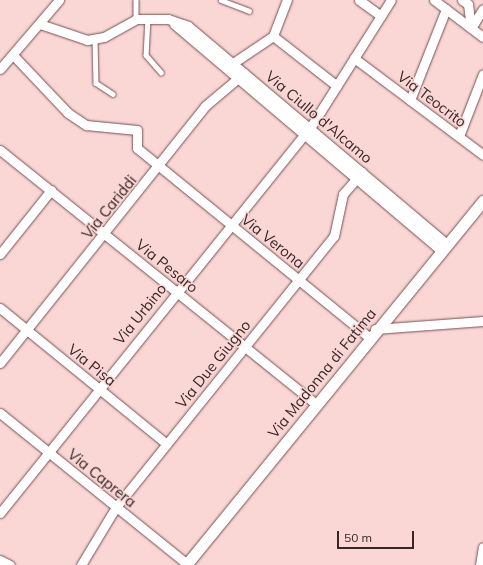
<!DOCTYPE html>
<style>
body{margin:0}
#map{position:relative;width:483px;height:565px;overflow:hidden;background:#fad6d5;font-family:Mulish,sans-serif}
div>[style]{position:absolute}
.roads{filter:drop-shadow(0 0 1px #765150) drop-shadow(0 0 1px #765150)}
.service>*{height:4.5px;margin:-2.25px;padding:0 2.25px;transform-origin:2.25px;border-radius:2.25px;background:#fff}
.minor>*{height:9px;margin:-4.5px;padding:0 4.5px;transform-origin:4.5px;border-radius:4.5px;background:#fff}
.tertiary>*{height:11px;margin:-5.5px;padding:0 5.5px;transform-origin:5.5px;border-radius:5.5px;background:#fff}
span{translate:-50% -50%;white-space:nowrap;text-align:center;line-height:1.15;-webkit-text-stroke:3px #fad6d5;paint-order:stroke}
.street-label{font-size:15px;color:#362625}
.scale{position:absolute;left:337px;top:531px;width:77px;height:18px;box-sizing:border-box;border:2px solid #362625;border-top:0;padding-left:5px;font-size:12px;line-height:14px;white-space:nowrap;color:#362625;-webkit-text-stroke:3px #fad6d5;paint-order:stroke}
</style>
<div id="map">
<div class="roads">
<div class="service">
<i style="left:136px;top:0;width:19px;rotate:90deg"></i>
<i style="left:221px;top:0;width:30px;rotate:21deg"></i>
<i style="left:148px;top:18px;width:37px;rotate:93deg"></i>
<i style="left:146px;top:55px;width:23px;rotate:49deg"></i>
<i style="left:95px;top:40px;width:43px;rotate:88.7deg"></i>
<i style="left:96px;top:83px;width:20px;rotate:33deg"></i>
</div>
<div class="minor">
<i style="left:359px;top:0;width:27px;rotate:36deg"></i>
<i style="left:434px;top:0;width:61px;rotate:37.1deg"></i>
<i style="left:462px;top:0;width:7px;rotate:34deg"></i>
<i style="left:468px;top:4px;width:24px;rotate:83deg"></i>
<i style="left:40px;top:24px;width:50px;rotate:18.8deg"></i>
<i style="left:87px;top:40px;width:17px;rotate:-10deg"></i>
<i style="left:104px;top:37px;width:37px;rotate:-29deg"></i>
<i style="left:136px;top:19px;width:32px"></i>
<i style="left:168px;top:19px;width:21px;rotate:19deg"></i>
<i style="left:188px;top:26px;width:339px;rotate:40.1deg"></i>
<i style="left:174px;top:24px;width:351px;rotate:40.3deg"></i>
<i style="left:471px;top:28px;width:22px;rotate:-58deg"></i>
<i style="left:273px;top:36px;width:81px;rotate:38deg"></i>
<i style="left:13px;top:55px;width:80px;rotate:46.5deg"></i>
<i style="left:68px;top:113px;width:22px;rotate:34deg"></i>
<i style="left:86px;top:125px;width:51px;rotate:5.6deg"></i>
<i style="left:137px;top:130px;width:18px;rotate:90deg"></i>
<i style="left:137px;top:148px;width:299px;rotate:39.2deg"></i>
<i style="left:354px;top:58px;width:161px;rotate:36.9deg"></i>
<i style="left:233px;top:63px;width:48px;rotate:-34deg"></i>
<i style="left:273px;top:36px;width:39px;rotate:-69deg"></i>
<i style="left:0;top:69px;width:91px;rotate:-49.5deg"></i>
<i style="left:410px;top:100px;width:98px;rotate:-68.4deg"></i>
<i style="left:459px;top:136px;width:66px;rotate:-68.8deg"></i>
<i style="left:0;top:150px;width:405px;rotate:38.8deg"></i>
<i style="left:0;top:254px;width:82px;rotate:-51.4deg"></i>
<i style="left:0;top:308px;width:215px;rotate:39.2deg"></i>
<i style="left:375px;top:329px;width:108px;rotate:-4.2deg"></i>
<i style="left:0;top:363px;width:329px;rotate:-51.4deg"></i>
<i style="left:205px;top:106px;width:51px;rotate:-40.2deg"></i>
<i style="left:0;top:413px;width:240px;rotate:38.9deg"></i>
<i style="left:0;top:513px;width:494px;rotate:-51.2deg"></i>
<i style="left:310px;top:128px;width:151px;rotate:-57.7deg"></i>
<i style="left:0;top:560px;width:11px;rotate:27deg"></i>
<i style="left:81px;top:565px;width:68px;rotate:-58.9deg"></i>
<i style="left:116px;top:507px;width:348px;rotate:-51.2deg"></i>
<i style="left:334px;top:236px;width:43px;rotate:-77.9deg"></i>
<i style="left:343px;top:194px;width:29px;rotate:-49deg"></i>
<i style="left:480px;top:565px;width:18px;rotate:-81deg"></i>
</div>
<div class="tertiary">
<i style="left:186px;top:565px;width:470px;rotate:-50.8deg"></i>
</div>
</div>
<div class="street-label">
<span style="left:432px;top:99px;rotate:37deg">Via Teocrito</span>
<span style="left:319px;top:117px;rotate:40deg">Via Ciullo d'Alcamo</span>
<span style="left:109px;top:207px;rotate:-51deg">Via Cariddi</span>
<span style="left:273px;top:241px;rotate:39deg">Via Verona</span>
<span style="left:167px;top:266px;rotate:39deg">Via Pesaro</span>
<span style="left:140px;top:314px;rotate:-51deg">Via Urbino</span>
<span style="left:213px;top:364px;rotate:-51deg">Via Due Giugno</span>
<span style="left:92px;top:365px;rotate:39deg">Via Pisa</span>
<span style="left:322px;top:373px;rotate:-51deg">Via Madonna di Fatima</span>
<span style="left:102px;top:478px;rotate:39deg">Via Caprera</span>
</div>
<div class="scale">50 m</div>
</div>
